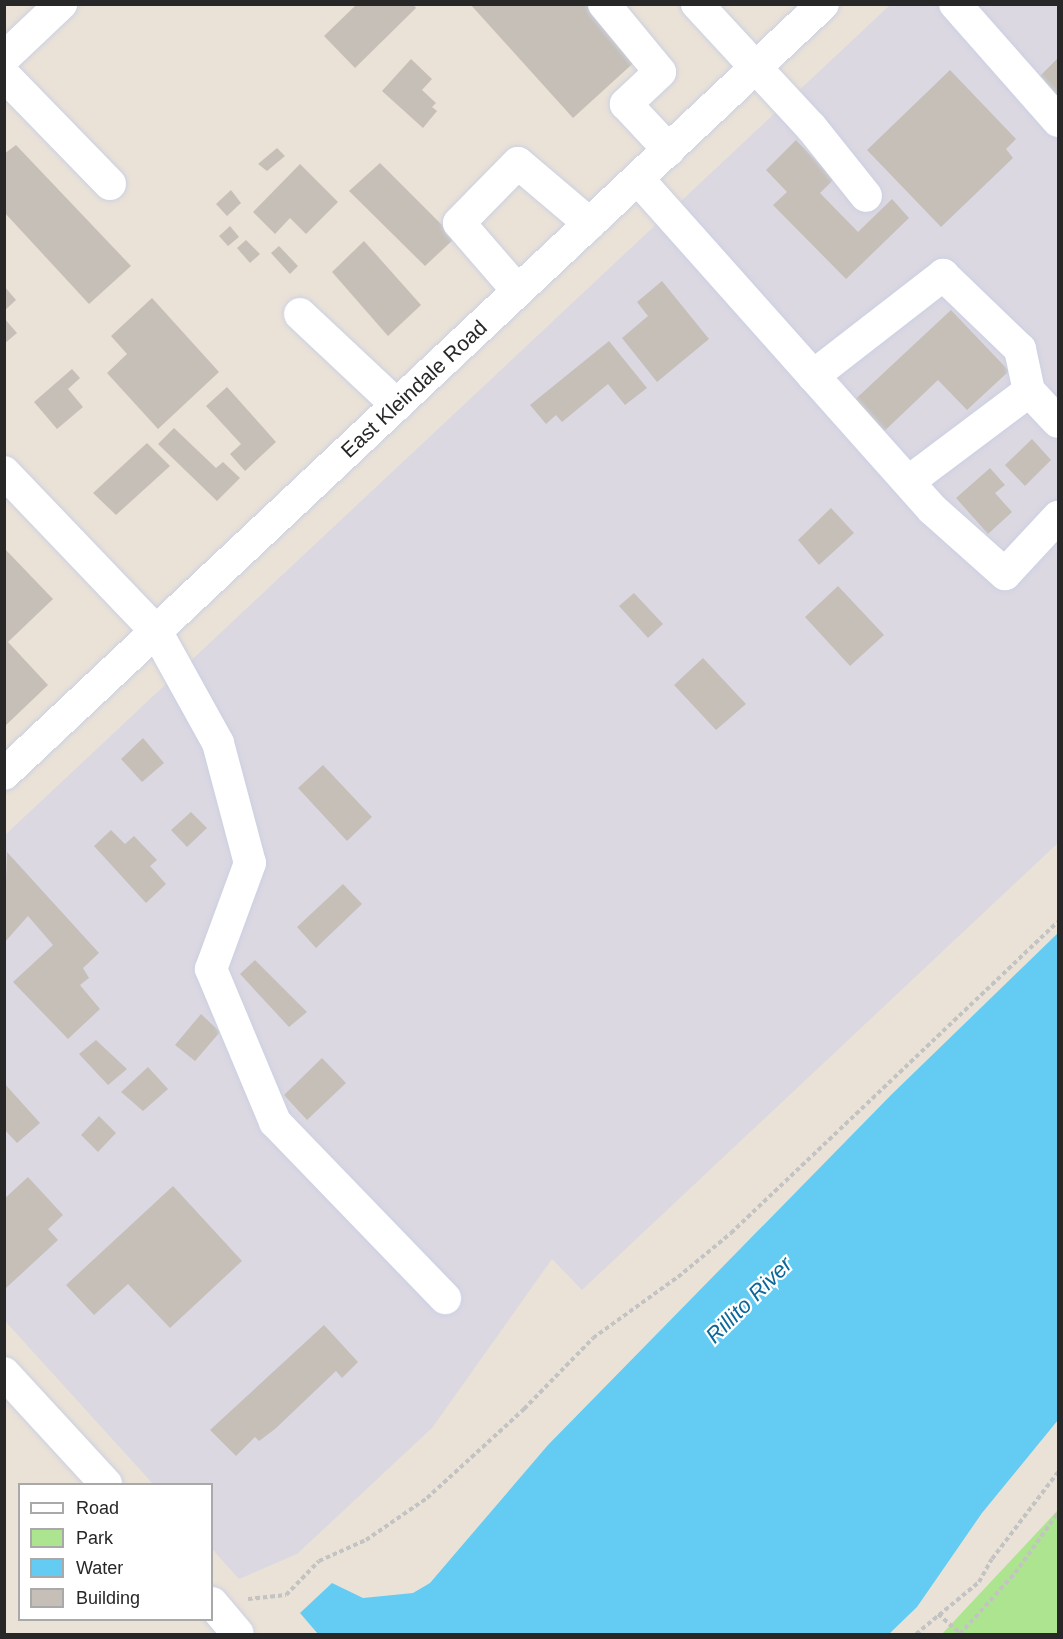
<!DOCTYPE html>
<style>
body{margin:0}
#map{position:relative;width:1063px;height:1639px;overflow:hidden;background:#eae2d7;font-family:Arial,sans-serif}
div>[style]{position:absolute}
.industrial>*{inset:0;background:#dbd8e2}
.green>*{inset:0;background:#ade490}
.water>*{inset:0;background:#64ccf2}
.building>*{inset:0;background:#c5bfb7}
.path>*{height:4px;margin-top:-2px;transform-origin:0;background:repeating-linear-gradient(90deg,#c3c3c3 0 4.5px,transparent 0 7.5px)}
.roads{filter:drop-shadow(0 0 2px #ccd0e1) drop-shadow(0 0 2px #ccd0e1)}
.minor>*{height:32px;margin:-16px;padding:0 16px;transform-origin:16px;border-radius:16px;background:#fff}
span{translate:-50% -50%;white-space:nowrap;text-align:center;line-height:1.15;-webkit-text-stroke:4.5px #fff;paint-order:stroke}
.street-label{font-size:21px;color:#272727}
.water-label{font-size:22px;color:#096799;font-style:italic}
.frame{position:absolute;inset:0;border:6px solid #272727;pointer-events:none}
.legend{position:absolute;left:18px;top:1483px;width:195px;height:138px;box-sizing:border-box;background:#fff;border:2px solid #a9a9a9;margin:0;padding:8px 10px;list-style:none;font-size:18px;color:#272727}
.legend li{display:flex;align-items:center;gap:12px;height:30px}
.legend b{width:30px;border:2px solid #a9a9a9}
</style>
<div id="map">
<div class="industrial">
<i style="clip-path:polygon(890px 5px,1058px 5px,1058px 843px,582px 1290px,552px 1259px,432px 1428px,297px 1554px,239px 1579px,212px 1549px,212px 1484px,153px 1484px,5px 1321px,5px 835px)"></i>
</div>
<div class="green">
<i style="clip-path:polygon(1058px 1510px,1058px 1634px,942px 1634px)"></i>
</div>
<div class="water">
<i style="clip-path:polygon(1058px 933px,1058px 1420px,982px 1513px,917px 1607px,889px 1634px,318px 1634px,300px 1613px,332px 1583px,363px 1598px,413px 1593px,430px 1583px,548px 1445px,891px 1095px)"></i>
</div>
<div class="building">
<i style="clip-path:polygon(357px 4px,413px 4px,416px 8px,355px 68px,324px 36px)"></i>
<i style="clip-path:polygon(470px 4px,592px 4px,640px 57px,573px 118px)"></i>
<i style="clip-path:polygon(1058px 58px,1058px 98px,1039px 77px)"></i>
<i style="clip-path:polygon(411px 59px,432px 79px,422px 90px,436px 103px,432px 107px,437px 111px,423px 128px,382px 91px)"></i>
<i style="clip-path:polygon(950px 70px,1016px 139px,1006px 149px,1013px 158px,941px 227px,867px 150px)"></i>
<i style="clip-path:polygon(796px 140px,834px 179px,820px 193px,858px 232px,892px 199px,909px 218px,846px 279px,773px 205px,787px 192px,766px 170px)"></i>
<i style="clip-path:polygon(16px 145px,131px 266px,89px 304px,4px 212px,4px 154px)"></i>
<i style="clip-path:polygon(277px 148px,285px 156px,267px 171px,258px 164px)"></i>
<i style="clip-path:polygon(380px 163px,455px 238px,425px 266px,349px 191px)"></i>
<i style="clip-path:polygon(300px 164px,338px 202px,306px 234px,290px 218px,275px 234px,253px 212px)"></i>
<i style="clip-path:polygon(231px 190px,241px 203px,227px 216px,216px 204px)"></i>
<i style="clip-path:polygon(230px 226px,239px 237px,228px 246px,219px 236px)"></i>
<i style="clip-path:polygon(246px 240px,260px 254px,250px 263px,237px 248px)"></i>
<i style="clip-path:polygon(364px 241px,421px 305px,388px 336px,332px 272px)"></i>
<i style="clip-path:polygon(279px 246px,298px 266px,290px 274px,271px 253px)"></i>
<i style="clip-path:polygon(662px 281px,709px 339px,657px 382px,622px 338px,648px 316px,637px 302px)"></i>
<i style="clip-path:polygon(4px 286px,16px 300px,4px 311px)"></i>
<i style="clip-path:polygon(152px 298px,219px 372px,158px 429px,107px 373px,127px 354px,111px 336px)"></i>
<i style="clip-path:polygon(951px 310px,1009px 371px,967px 410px,938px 380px,877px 438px,847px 407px)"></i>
<i style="clip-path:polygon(4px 318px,17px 333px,4px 344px)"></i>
<i style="clip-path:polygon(609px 341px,647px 388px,625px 405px,608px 384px,562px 422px,556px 415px,546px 424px,530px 405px)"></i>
<i style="clip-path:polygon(72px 369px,80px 378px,68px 389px,83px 407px,57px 429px,34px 402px)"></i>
<i style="clip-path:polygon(227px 387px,276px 442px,245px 471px,230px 454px,241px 444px,206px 406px)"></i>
<i style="clip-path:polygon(174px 428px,216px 468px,223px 462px,240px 478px,217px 501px,158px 444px)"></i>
<i style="clip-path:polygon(1032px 439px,1051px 460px,1025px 486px,1005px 465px)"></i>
<i style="clip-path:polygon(147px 443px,170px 466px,116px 515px,93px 493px)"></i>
<i style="clip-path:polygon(990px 468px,1005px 485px,995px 493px,1012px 512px,988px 534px,956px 498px)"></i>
<i style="clip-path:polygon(831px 508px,854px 533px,819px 565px,798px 540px)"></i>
<i style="clip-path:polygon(4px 548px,53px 599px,8px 642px,48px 685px,4px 727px)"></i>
<i style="clip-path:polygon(838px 586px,884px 635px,850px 666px,805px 617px)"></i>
<i style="clip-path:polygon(634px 593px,663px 624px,648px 638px,619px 606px)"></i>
<i style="clip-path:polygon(703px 658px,746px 704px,716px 730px,674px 685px)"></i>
<i style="clip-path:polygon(143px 738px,164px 763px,142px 782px,121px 759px)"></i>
<i style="clip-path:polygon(323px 765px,372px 817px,347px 841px,298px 788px)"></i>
<i style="clip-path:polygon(191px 812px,207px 828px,187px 847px,171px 830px)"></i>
<i style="clip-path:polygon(111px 830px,125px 844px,134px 836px,157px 860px,150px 866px,166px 884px,146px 903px,94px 846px)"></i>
<i style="clip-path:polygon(7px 852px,99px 953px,83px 968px,89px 978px,80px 985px,100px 1009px,68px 1039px,13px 982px,53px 945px,28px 916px,4px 943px)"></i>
<i style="clip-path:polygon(343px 884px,362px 904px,316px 948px,297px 927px)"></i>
<i style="clip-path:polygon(255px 960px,307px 1012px,289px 1027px,240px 974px)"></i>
<i style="clip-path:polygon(201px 1014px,220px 1032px,195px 1061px,175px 1045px)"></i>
<i style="clip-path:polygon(96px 1040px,127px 1069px,108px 1085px,79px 1054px)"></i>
<i style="clip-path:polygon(322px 1058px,346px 1083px,307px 1120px,284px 1095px)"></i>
<i style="clip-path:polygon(148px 1067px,168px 1089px,143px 1111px,121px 1092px)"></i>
<i style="clip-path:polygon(4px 1083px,40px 1123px,17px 1143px,4px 1129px)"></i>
<i style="clip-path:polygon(99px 1116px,116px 1133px,98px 1152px,81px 1135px)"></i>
<i style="clip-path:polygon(28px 1177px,63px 1215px,48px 1229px,58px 1240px,6px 1288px,4px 1199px)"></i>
<i style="clip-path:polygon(173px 1186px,242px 1261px,170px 1328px,128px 1284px,94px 1315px,66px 1285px)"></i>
<i style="clip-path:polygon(324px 1325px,358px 1362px,342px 1378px,336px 1371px,275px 1429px,259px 1441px,255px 1437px,236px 1456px,210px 1430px)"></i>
</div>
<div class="path">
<i style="left:248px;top:1599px;width:38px;rotate:-6deg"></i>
<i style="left:286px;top:1595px;width:47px;rotate:-45.9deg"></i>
<i style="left:319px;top:1561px;width:51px;rotate:-24.1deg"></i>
<i style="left:366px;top:1540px;width:74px;rotate:-34.5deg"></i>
<i style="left:427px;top:1498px;width:132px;rotate:-42.5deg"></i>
<i style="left:524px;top:1409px;width:99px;rotate:-45.8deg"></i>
<i style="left:593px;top:1338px;width:105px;rotate:-35.7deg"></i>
<i style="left:678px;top:1277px;width:69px;rotate:-39.7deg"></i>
<i style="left:731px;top:1233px;width:451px;rotate:-43.6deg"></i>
<i style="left:938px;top:1614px;width:30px;rotate:41deg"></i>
<i style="left:916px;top:1634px;width:82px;rotate:-39.5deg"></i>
<i style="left:979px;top:1582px;width:26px;rotate:-61deg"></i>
<i style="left:992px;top:1559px;width:109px;rotate:-52.8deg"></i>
<i style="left:960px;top:1634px;width:82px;rotate:-48deg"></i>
<i style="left:1015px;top:1573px;width:74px;rotate:-54.4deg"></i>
</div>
<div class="roads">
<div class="minor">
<i style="left:604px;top:4px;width:88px;rotate:50.5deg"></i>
<i style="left:660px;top:72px;width:47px;rotate:136.7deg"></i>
<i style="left:626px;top:104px;width:63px;rotate:46.9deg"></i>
<i style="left:697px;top:4px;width:168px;rotate:47.2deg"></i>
<i style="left:811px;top:127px;width:88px;rotate:51.4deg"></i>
<i style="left:955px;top:4px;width:156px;rotate:48.6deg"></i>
<i style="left:4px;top:58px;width:79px;rotate:-43.5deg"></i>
<i style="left:4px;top:75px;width:152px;rotate:45.8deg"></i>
<i style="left:638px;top:179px;width:442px;rotate:48.3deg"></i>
<i style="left:932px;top:509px;width:98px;rotate:41.7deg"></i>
<i style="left:1005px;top:574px;width:78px;rotate:-47.1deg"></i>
<i style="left:518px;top:291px;width:90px;rotate:-130.9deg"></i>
<i style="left:459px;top:223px;width:84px;rotate:-45.5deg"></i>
<i style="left:518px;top:163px;width:94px;rotate:40.3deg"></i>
<i style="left:300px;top:314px;width:133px;rotate:43.2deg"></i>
<i style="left:813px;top:376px;width:165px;rotate:-37.8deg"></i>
<i style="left:943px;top:275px;width:107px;rotate:43.9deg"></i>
<i style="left:1020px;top:349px;width:43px;rotate:77.9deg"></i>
<i style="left:1029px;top:391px;width:42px;rotate:46.9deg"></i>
<i style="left:4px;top:472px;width:220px;rotate:46.3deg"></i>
<i style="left:156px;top:631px;width:128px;rotate:61deg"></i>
<i style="left:218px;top:743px;width:124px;rotate:75.1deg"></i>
<i style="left:250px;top:863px;width:113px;rotate:110.2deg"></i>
<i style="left:211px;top:969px;width:166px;rotate:67.3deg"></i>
<i style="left:275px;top:1122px;width:245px;rotate:46deg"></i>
<i style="left:908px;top:482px;width:151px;rotate:-36.9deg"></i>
<i style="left:4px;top:774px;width:1124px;rotate:-43.23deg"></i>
<i style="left:4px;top:1373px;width:151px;rotate:47.4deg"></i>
<i style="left:212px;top:1603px;width:40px;rotate:50deg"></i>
</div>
</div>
<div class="street-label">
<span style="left:414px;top:389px;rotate:-43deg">East Kleindale Road</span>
</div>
<div class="water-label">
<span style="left:749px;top:1300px;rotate:-45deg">Rillito River</span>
</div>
<div class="frame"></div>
<ul class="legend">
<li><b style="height:8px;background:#fff"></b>Road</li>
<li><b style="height:16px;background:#ade490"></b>Park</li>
<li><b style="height:16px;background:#64ccf2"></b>Water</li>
<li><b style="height:16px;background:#c5bfb7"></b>Building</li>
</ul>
</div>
